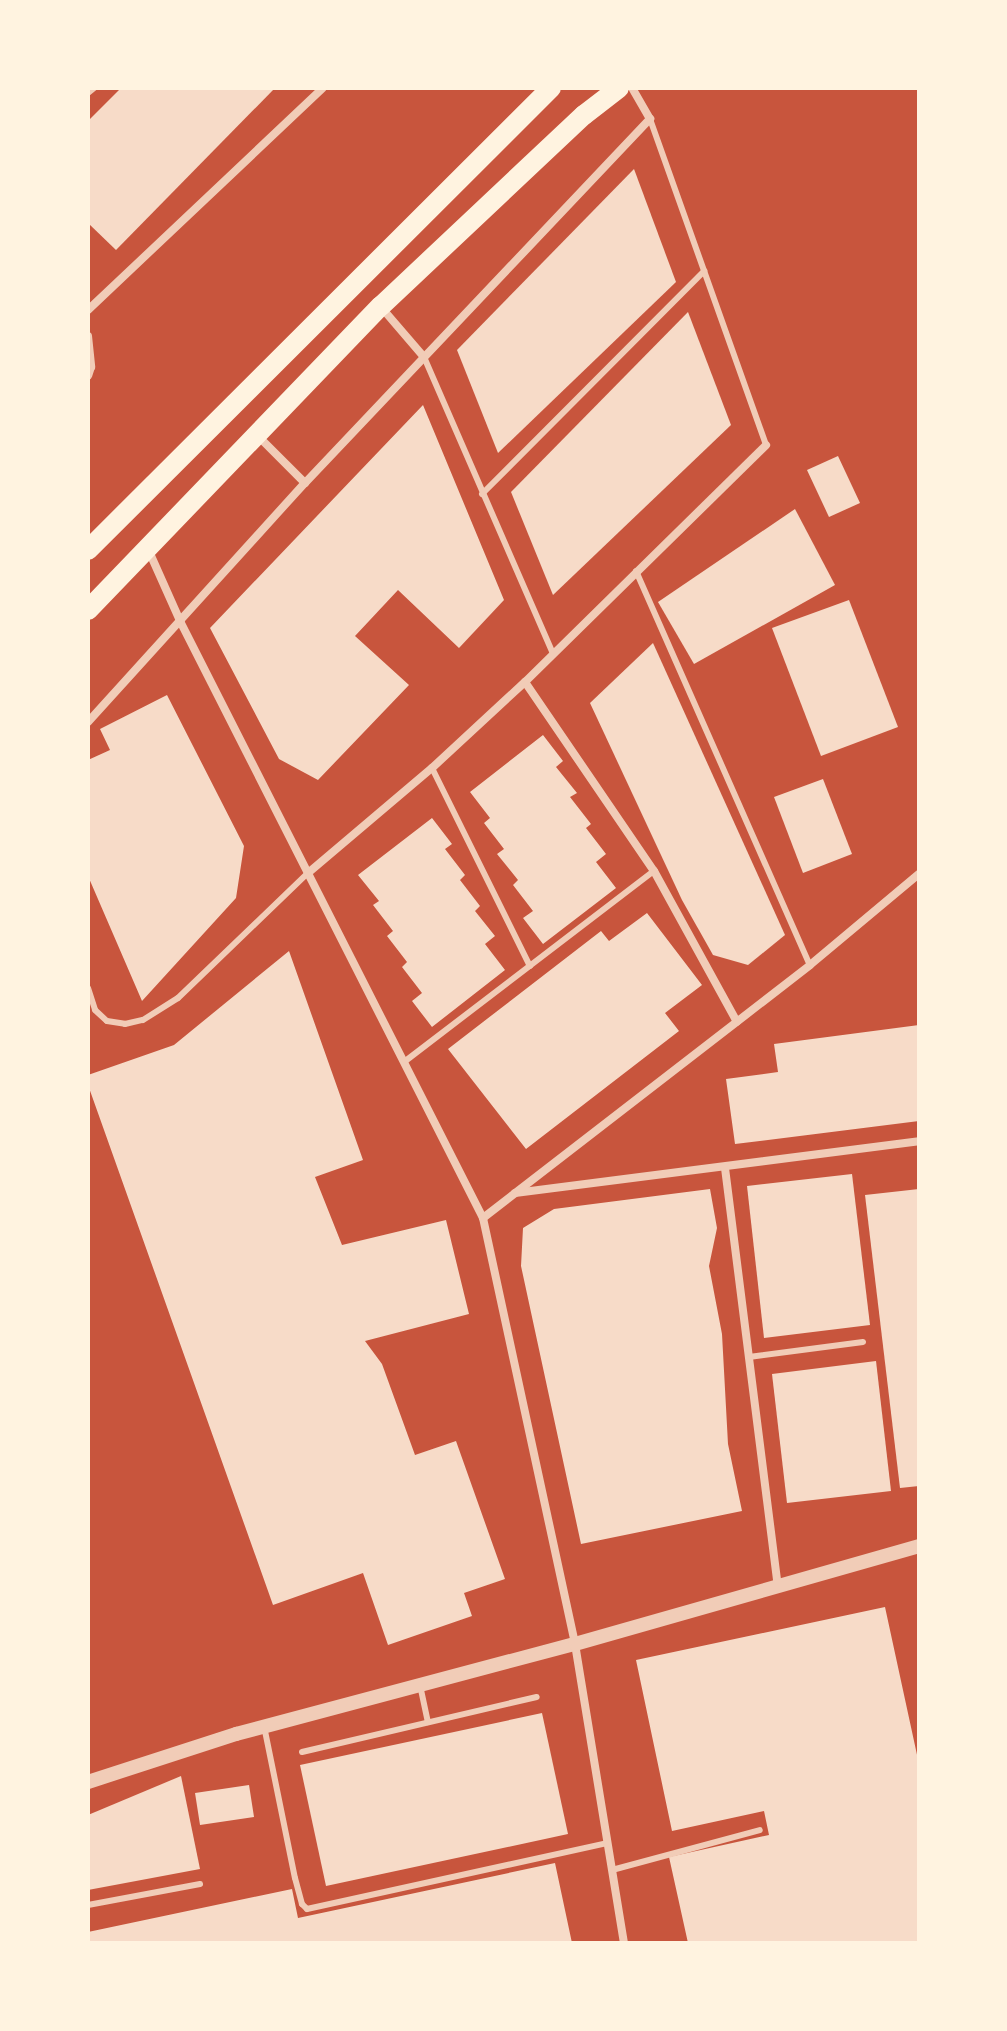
<!DOCTYPE html>
<style>
body{margin:0}
#map{position:relative;width:1007px;height:2031px;overflow:hidden;background:#c8553d;font-family:"Public Sans",sans-serif}
div>[style]{position:absolute}
.building>*{inset:0;background:#f7dbc8}
.service>*{height:6px;margin:-3px;padding:0 3px;transform-origin:3px;border-radius:3px;background:#f1ccb7}
.minor>*{height:8px;margin:-4px;padding:0 4px;transform-origin:4px;border-radius:4px;background:#f1ccb7}
.tertiary>*{height:14px;margin:-7px;padding:0 7px;transform-origin:7px;border-radius:7px;background:#f1ccb7}
.primary>*{height:20px;margin:-10px;padding:0 10px;transform-origin:10px;border-radius:10px;background:#fff3e0}
span{translate:-50% -50%;white-space:nowrap;text-align:center;line-height:1.15;-webkit-text-stroke:7px #fff3e0;paint-order:stroke}
.frame{position:absolute;inset:0;border:90px solid #fff3e0;pointer-events:none}
</style>
<div id="map">
<div class="building">
<i style="clip-path:polygon(121px 88px,275px 88px,116px 250px,88px 223px,88px 121px)"></i>
<i style="clip-path:polygon(634px 169px,676px 282px,498px 453px,457px 350px)"></i>
<i style="clip-path:polygon(688px 312px,731px 425px,553px 595px,511px 492px)"></i>
<i style="clip-path:polygon(423px 405px,504px 600px,459px 648px,398px 590px,355px 636px,409px 685px,318px 780px,279px 759px,210px 628px)"></i>
<i style="clip-path:polygon(838px 456px,860px 503px,829px 517px,807px 470px)"></i>
<i style="clip-path:polygon(795px 509px,835px 585px,694px 664px,658px 602px)"></i>
<i style="clip-path:polygon(849px 600px,898px 727px,821px 756px,772px 628px)"></i>
<i style="clip-path:polygon(653px 643px,785px 935px,748px 965px,713px 955px,682px 900px,590px 703px)"></i>
<i style="clip-path:polygon(167px 695px,244px 846px,236px 898px,142px 1001px,88px 876px,88px 760px,110px 750px,100px 729px)"></i>
<i style="clip-path:polygon(543px 735px,563px 761px,556px 767px,577px 793px,570px 797px,591px 824px,586px 828px,606px 854px,596px 862px,616px 888px,543px 944px,523px 918px,533px 911px,513px 885px,518px 880px,497px 854px,504px 849px,484px 823px,490px 818px,470px 792px)"></i>
<i style="clip-path:polygon(823px 779px,852px 854px,803px 873px,774px 797px)"></i>
<i style="clip-path:polygon(432px 818px,452px 844px,445px 849px,465px 875px,460px 880px,480px 906px,475px 911px,495px 936px,485px 944px,505px 970px,432px 1027px,412px 1001px,422px 993px,402px 967px,407px 962px,387px 936px,393px 931px,373px 905px,379px 901px,358px 875px)"></i>
<i style="clip-path:polygon(647px 913px,702px 985px,665px 1013px,679px 1031px,526px 1149px,448px 1049px,601px 931px,609px 941px)"></i>
<i style="clip-path:polygon(289px 951px,363px 1160px,315px 1177px,342px 1245px,446px 1220px,469px 1314px,365px 1341px,382px 1364px,415px 1455px,456px 1441px,505px 1579px,464px 1593px,472px 1616px,388px 1645px,363px 1573px,273px 1605px,88px 1085px,88px 1075px,174px 1045px)"></i>
<i style="clip-path:polygon(919px 1025px,919px 1121px,735px 1144px,726px 1079px,778px 1072px,774px 1044px)"></i>
<i style="clip-path:polygon(852px 1174px,870px 1325px,764px 1338px,747px 1186px)"></i>
<i style="clip-path:polygon(710px 1189px,717px 1228px,709px 1266px,722px 1334px,728px 1444px,742px 1511px,581px 1544px,521px 1266px,523px 1228px,554px 1209px)"></i>
<i style="clip-path:polygon(919px 1189px,919px 1486px,900px 1488px,865px 1195px)"></i>
<i style="clip-path:polygon(876px 1361px,891px 1491px,787px 1503px,772px 1374px)"></i>
<i style="clip-path:polygon(885px 1607px,919px 1764px,919px 1943px,688px 1943px,669px 1857px,769px 1835px,764px 1811px,672px 1831px,636px 1660px)"></i>
<i style="clip-path:polygon(542px 1713px,568px 1834px,326px 1886px,300px 1765px)"></i>
<i style="clip-path:polygon(181px 1776px,200px 1869px,88px 1890px,88px 1815px)"></i>
<i style="clip-path:polygon(249px 1785px,254px 1817px,200px 1825px,195px 1793px)"></i>
<i style="clip-path:polygon(555px 1863px,572px 1943px,88px 1943px,88px 1932px,292px 1889px,298px 1918px)"></i>
</div>
<div class="service">
<i style="left:88px;top:93px;width:8px;rotate:-40deg"></i>
<i style="left:650px;top:119px;width:346px;rotate:70.4deg"></i>
<i style="left:424px;top:357px;width:322px;rotate:66.5deg"></i>
<i style="left:482px;top:494px;width:315px;rotate:-45.1deg"></i>
<i style="left:636px;top:571px;width:431px;rotate:66.2deg"></i>
<i style="left:432px;top:768px;width:221px;rotate:63.7deg"></i>
<i style="left:88px;top:988px;width:23px;rotate:72deg"></i>
<i style="left:95px;top:1010px;width:16px;rotate:43deg"></i>
<i style="left:107px;top:1021px;width:18px;rotate:9deg"></i>
<i style="left:125px;top:1024px;width:18px;rotate:-13deg"></i>
<i style="left:143px;top:1020px;width:41px;rotate:-32.2deg"></i>
<i style="left:178px;top:998px;width:180px;rotate:-43.9deg"></i>
<i style="left:404px;top:1062px;width:315px;rotate:-37.4deg"></i>
<i style="left:749px;top:1357px;width:115px;rotate:-7.5deg"></i>
<i style="left:420px;top:1685px;width:38px;rotate:78deg"></i>
<i style="left:264px;top:1726px;width:155px;rotate:78.5deg"></i>
<i style="left:295px;top:1878px;width:27px;rotate:75deg"></i>
<i style="left:302px;top:1904px;width:7px;rotate:45deg"></i>
<i style="left:307px;top:1909px;width:307px;rotate:-12.4deg"></i>
<i style="left:302px;top:1752px;width:241px;rotate:-13.2deg"></i>
<i style="left:612px;top:1870px;width:153px;rotate:-15.1deg"></i>
<i style="left:88px;top:1905px;width:114px;rotate:-10.6deg"></i>
</div>
<div class="minor">
<i style="left:381px;top:307px;width:66px;rotate:49.3deg"></i>
<i style="left:88px;top:310px;width:323px;rotate:-43.4deg"></i>
<i style="left:88px;top:336px;width:31px;rotate:84deg"></i>
<i style="left:91px;top:367px;width:9px;rotate:108deg"></i>
<i style="left:257px;top:435px;width:68px;rotate:45deg"></i>
<i style="left:148px;top:549px;width:81px;rotate:66deg"></i>
<i style="left:181px;top:623px;width:667px;rotate:63.09deg"></i>
<i style="left:483px;top:1218px;width:436px;rotate:77.8deg"></i>
<i style="left:575px;top:1644px;width:303px;rotate:80.7deg"></i>
<i style="left:525px;top:682px;width:229px;rotate:55.7deg"></i>
<i style="left:654px;top:871px;width:172px;rotate:61.2deg"></i>
<i style="left:88px;top:722px;width:323px;rotate:-47.8deg"></i>
<i style="left:305px;top:483px;width:502px;rotate:-46.54deg"></i>
<i style="left:650px;top:119px;width:36px;rotate:-120deg"></i>
<i style="left:308px;top:873px;width:162px;rotate:-40.3deg"></i>
<i style="left:432px;top:768px;width:127px;rotate:-42.8deg"></i>
<i style="left:525px;top:682px;width:338px;rotate:-44.5deg"></i>
<i style="left:725px;top:1168px;width:420px;rotate:82.8deg"></i>
<i style="left:515px;top:1193px;width:407px;rotate:-7.3deg"></i>
<i style="left:483px;top:1218px;width:413px;rotate:-37.7deg"></i>
<i style="left:810px;top:965px;width:142px;rotate:-39.9deg"></i>
</div>
<div class="tertiary">
<i style="left:88px;top:1782px;width:156px;rotate:-18deg"></i>
<i style="left:236px;top:1734px;width:351px;rotate:-14.9deg"></i>
<i style="left:575px;top:1644px;width:358px;rotate:-15.9deg"></i>
</div>
<div class="primary">
<i style="left:88px;top:550px;width:654px;rotate:-44.94deg"></i>
<i style="left:88px;top:610px;width:422px;rotate:-46.1deg"></i>
<i style="left:381px;top:306px;width:279px;rotate:-43.3deg"></i>
<i style="left:584px;top:115px;width:44px;rotate:-37.6deg"></i>
</div>
<div class="frame"></div>
</div>
